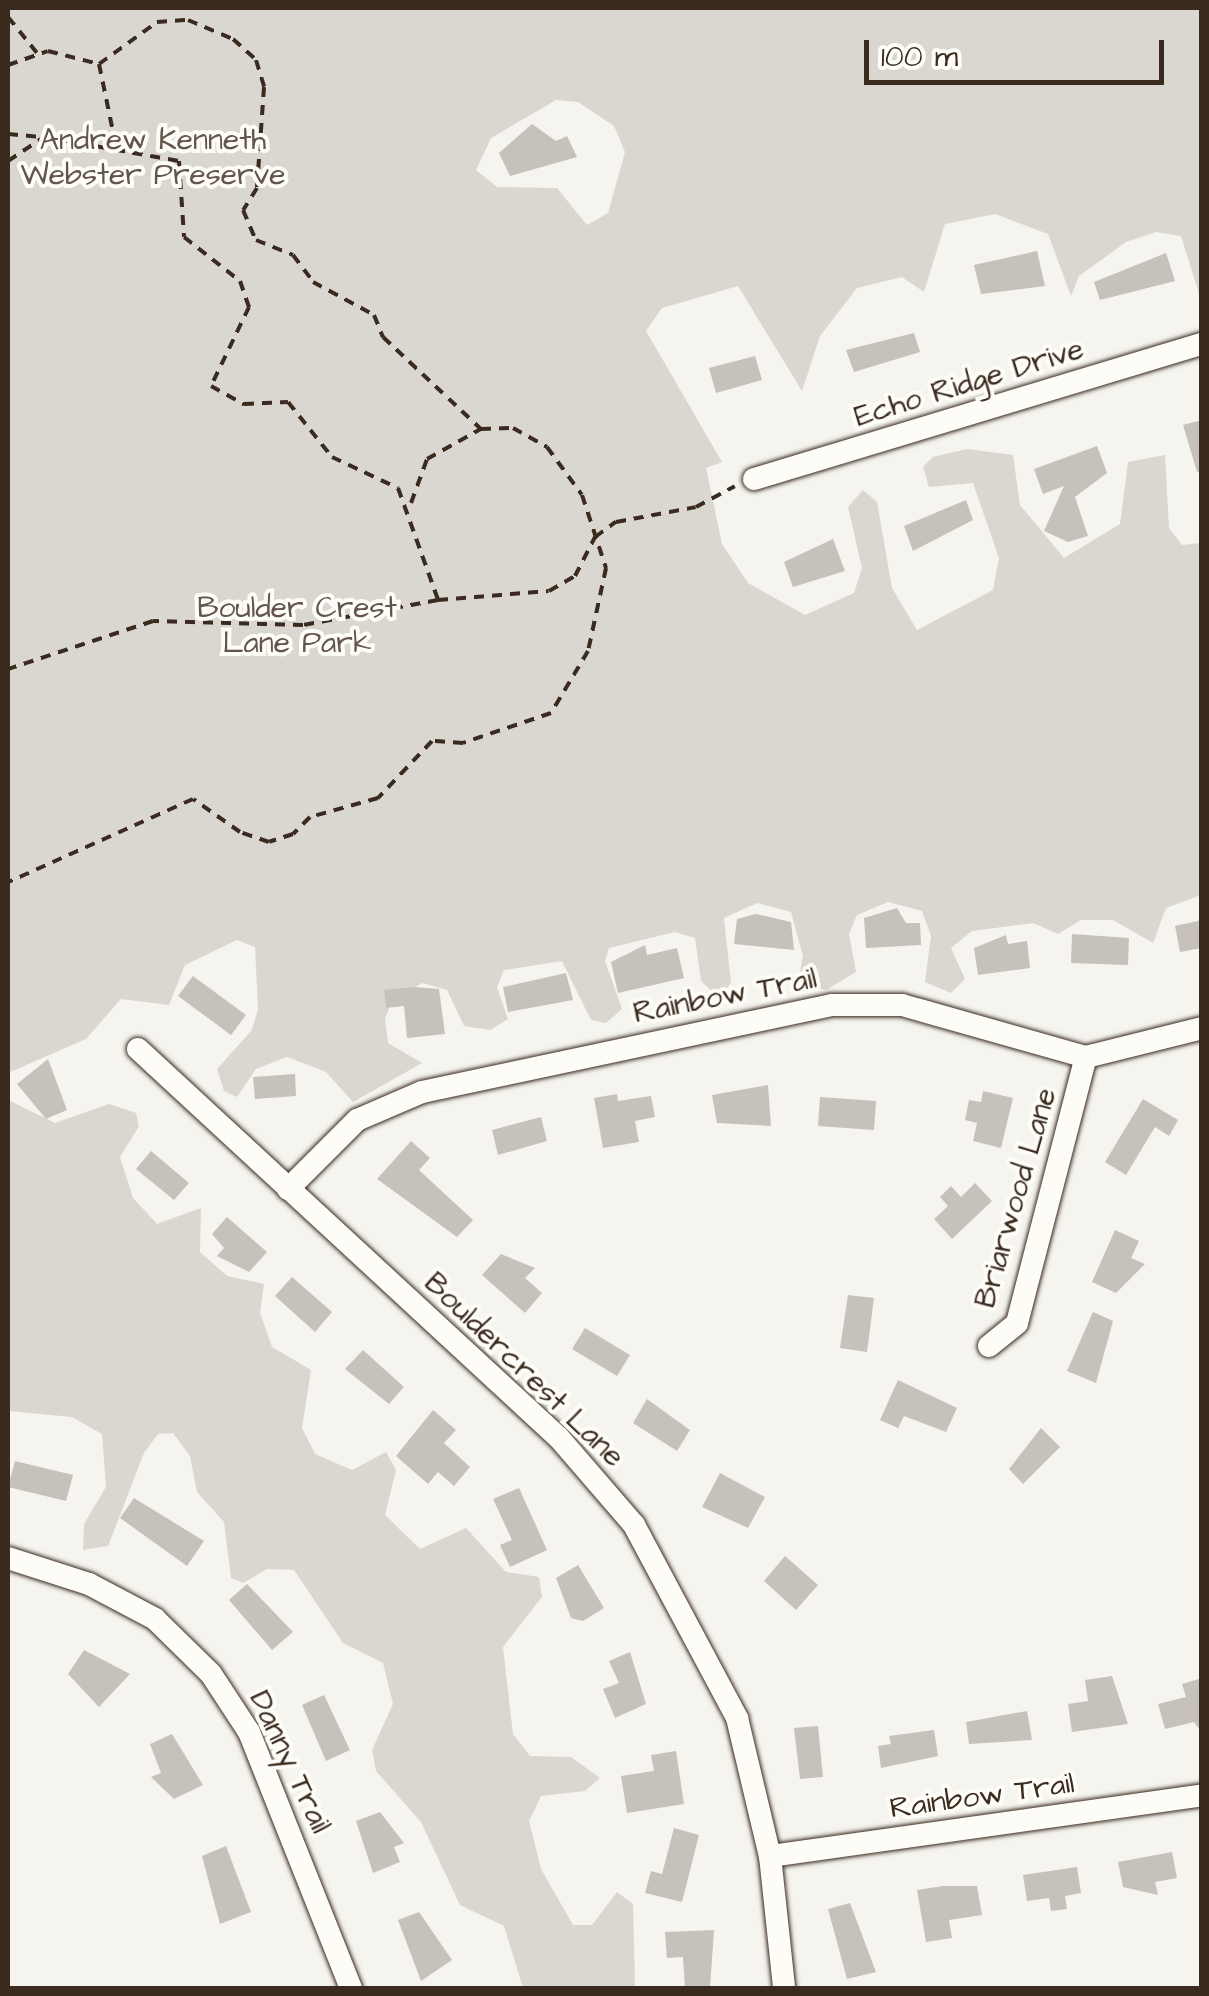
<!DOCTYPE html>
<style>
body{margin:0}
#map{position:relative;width:1209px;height:1996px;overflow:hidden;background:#f5f4ee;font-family:"Architects Daughter",sans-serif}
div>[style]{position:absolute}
.green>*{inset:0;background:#dad6d0}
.building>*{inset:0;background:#c7c1bb}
.path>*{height:4px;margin-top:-2px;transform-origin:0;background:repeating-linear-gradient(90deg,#3b2a1e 0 10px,transparent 0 18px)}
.roads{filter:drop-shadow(0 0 2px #3b2a1e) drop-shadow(0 0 2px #3b2a1e)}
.minor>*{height:22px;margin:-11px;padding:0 11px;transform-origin:11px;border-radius:11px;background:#fdfcf7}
span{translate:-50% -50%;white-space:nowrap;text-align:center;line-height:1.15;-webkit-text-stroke:8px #fdfcf7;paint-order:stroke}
.park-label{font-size:30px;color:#63554a}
.street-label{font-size:30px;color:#3b2a1e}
.frame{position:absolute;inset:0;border:10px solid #3b2a1e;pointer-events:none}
.scale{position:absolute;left:864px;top:40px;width:300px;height:45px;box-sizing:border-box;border:5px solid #3b2a1e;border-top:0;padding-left:12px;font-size:30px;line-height:35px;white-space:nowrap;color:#3b2a1e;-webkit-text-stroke:8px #fdfcf7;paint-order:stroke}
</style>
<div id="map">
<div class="green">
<i style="clip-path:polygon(evenodd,8px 8px,1201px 8px,1201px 300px,1181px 236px,1156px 232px,1126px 242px,1079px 276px,1071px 296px,1048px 234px,995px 214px,945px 224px,924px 292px,902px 277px,857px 288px,820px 336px,802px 391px,738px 286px,662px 308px,646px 331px,722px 462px,706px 468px,722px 544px,748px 583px,805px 615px,854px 593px,862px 568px,848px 507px,863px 490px,877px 502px,892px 588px,917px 630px,993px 590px,999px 558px,973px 483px,929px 487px,923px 467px,933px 457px,967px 449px,1013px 455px,1020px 505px,1064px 558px,1120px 524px,1128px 462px,1165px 455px,1169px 528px,1182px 545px,1201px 543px,1201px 895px,1166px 908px,1153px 943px,1113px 920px,1081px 920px,1058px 934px,1033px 923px,972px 931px,951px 948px,965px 979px,951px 993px,925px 982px,931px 936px,922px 911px,888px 902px,857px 915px,849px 934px,856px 972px,826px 990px,798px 982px,803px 956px,791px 912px,757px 903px,724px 918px,731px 983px,719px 998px,701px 981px,695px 938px,675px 932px,609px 948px,605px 961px,622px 1009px,606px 1023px,591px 1020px,562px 961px,504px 970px,497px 987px,508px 1019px,490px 1030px,464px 1026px,447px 990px,423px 983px,394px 997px,385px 1018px,388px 1043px,422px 1063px,353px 1102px,326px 1072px,287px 1057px,256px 1069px,237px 1097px,224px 1091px,217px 1069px,252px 1030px,258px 1009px,255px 947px,237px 940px,185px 965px,169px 1005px,121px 999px,86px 1039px,8px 1073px,8px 8px,556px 100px,578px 102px,614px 126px,625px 152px,608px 213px,587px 225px,557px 188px,497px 187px,476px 170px,491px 138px,556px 100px)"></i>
<i style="clip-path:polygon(8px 1100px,55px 1123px,109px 1104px,136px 1113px,139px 1126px,120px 1157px,133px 1198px,157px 1224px,201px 1208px,200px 1252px,227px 1276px,264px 1284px,260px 1313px,272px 1347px,311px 1370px,302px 1428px,315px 1454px,352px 1470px,386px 1452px,396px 1470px,385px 1515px,420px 1549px,466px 1528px,506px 1572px,539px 1577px,542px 1597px,503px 1647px,513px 1734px,530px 1756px,571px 1757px,600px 1778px,585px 1791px,541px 1796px,529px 1821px,541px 1869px,573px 1925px,592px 1925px,617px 1892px,633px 1904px,635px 1988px,523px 1988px,504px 1926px,460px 1905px,421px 1822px,376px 1771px,372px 1750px,393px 1704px,383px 1663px,343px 1643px,294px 1570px,267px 1569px,243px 1583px,231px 1578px,224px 1522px,197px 1492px,190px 1456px,173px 1433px,158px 1434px,144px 1453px,108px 1546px,83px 1550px,84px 1524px,106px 1487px,102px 1434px,72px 1417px,8px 1411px)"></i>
</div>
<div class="building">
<i style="clip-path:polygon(532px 124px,556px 141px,567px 136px,577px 157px,510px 176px,499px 153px)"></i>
<i style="clip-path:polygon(1037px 251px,1045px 286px,981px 294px,974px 265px)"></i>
<i style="clip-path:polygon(1166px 253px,1175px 281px,1100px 300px,1094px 282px)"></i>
<i style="clip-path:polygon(914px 333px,920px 352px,854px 372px,846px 350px)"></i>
<i style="clip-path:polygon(755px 356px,762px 380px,716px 393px,709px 368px)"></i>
<i style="clip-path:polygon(1202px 420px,1202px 471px,1197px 472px,1183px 425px)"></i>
<i style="clip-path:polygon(1097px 446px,1107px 473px,1075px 497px,1088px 536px,1068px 542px,1044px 531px,1064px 486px,1043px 494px,1034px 469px)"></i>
<i style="clip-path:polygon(966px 500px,973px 520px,913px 551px,904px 526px)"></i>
<i style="clip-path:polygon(833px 539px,845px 571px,793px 587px,784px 562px)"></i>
<i style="clip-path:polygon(897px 908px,906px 923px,920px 923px,921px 945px,866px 948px,864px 918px)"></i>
<i style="clip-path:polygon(756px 914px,791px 922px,794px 950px,734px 944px,737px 919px)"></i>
<i style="clip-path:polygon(1202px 920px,1202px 948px,1180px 952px,1175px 926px)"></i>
<i style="clip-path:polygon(1072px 934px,1129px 938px,1128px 965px,1071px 963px)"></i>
<i style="clip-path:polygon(1006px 935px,1008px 944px,1027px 941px,1030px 968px,978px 975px,974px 948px)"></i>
<i style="clip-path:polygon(645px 945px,647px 955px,677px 948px,684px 978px,618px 993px,611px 962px)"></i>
<i style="clip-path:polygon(566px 973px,573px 1000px,508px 1012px,503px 987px)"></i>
<i style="clip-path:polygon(193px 976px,246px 1015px,231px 1035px,178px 996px)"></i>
<i style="clip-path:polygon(414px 987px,439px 989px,445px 1034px,407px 1038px,404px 1006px,386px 1008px,384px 990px)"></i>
<i style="clip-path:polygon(48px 1059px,67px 1110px,46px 1119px,17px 1084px)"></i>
<i style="clip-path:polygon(295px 1074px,296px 1096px,255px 1099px,253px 1077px)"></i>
<i style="clip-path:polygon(768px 1085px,771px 1126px,717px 1123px,712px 1095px)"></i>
<i style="clip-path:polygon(983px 1091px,1013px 1098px,1001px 1148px,973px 1141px,977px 1123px,965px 1120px,969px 1100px,981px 1102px)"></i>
<i style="clip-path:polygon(617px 1094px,618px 1101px,651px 1096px,655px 1117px,635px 1121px,639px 1142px,603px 1148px,594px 1098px)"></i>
<i style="clip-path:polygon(820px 1097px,876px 1101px,874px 1130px,818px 1126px)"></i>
<i style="clip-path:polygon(1143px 1099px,1178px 1120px,1169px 1136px,1155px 1127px,1126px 1175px,1105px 1162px)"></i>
<i style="clip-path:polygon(541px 1117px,547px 1141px,498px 1155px,492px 1130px)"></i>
<i style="clip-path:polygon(411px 1141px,430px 1158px,419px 1170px,473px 1220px,457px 1237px,377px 1179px)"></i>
<i style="clip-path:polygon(151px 1151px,189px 1183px,174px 1200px,136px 1169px)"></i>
<i style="clip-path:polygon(975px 1183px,992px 1201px,952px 1239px,934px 1219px,948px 1206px,940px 1197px,951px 1186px,961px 1197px)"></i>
<i style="clip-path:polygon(227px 1217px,267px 1252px,249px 1272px,217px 1256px,224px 1248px,212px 1234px)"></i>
<i style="clip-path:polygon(1115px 1230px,1139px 1241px,1131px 1258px,1145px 1264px,1116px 1293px,1092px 1282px)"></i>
<i style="clip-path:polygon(501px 1254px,535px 1268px,525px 1278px,542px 1293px,525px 1313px,482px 1275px)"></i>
<i style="clip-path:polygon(292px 1277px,332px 1312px,315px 1332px,275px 1296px)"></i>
<i style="clip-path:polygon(848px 1295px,874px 1298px,867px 1352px,840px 1348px)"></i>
<i style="clip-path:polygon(1093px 1312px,1113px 1321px,1096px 1383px,1067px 1371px)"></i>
<i style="clip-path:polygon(585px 1328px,630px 1355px,617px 1376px,572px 1349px)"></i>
<i style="clip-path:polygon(363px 1350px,404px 1387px,389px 1404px,345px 1369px)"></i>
<i style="clip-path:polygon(898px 1380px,957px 1408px,946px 1432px,904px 1416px,898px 1428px,880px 1420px)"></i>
<i style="clip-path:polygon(647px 1399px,690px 1430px,677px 1451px,633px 1423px)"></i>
<i style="clip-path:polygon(433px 1410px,456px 1430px,444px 1443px,470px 1467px,454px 1486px,438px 1472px,428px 1484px,396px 1456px)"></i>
<i style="clip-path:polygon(1041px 1428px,1060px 1447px,1023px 1484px,1009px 1469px)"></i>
<i style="clip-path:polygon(15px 1461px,73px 1475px,66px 1501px,8px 1487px)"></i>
<i style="clip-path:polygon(720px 1473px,765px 1497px,748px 1528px,702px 1507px)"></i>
<i style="clip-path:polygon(519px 1488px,547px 1550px,510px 1567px,500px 1545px,512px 1540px,493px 1499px)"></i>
<i style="clip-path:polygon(134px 1498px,204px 1541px,187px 1566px,120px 1518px)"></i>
<i style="clip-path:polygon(785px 1556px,818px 1585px,796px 1610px,764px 1581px)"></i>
<i style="clip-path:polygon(578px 1565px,604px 1608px,583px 1621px,571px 1618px,556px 1578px)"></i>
<i style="clip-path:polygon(247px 1584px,293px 1632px,272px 1650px,229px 1600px)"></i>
<i style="clip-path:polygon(84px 1650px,130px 1674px,99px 1707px,68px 1674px)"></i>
<i style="clip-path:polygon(630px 1652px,646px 1704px,615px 1718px,603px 1689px,619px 1683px,609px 1661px)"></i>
<i style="clip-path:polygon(1112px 1676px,1128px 1724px,1072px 1732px,1068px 1704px,1088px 1701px,1085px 1680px)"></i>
<i style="clip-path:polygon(1202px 1678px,1202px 1733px,1194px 1722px,1165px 1729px,1158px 1704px,1186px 1697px,1182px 1684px)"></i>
<i style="clip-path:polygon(324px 1695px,350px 1750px,326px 1761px,302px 1705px)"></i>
<i style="clip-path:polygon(1027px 1711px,1032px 1740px,969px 1744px,966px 1722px)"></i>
<i style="clip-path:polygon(818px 1726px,823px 1777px,800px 1779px,794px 1728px)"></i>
<i style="clip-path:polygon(934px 1730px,938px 1756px,881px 1768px,878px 1746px,891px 1744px,889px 1736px)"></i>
<i style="clip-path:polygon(172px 1734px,203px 1785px,174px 1799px,151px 1777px,161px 1773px,150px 1744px)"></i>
<i style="clip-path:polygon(676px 1751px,684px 1804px,627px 1813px,621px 1776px,654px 1771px,651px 1755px)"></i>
<i style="clip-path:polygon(380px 1812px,404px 1843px,394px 1847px,400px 1862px,373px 1873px,356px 1821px)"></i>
<i style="clip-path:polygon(674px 1828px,699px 1835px,682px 1902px,645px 1893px,651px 1871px,662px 1874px)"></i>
<i style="clip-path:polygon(226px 1846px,251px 1912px,220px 1924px,202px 1856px)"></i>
<i style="clip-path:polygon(1172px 1852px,1177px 1878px,1155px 1882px,1158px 1895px,1123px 1887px,1118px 1862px)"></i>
<i style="clip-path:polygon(1077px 1867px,1081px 1893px,1065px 1896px,1067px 1909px,1051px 1911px,1049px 1898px,1027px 1901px,1023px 1875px)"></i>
<i style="clip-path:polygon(943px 1886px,977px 1886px,982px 1915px,949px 1920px,952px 1938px,926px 1942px,917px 1890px)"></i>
<i style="clip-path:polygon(850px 1903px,876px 1972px,847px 1979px,828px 1909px)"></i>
<i style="clip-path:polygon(419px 1912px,452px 1960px,421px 1981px,398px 1920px)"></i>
<i style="clip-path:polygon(714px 1930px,710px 1988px,685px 1988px,683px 1957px,667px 1958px,665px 1932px)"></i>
</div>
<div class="path">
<i style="left:8px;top:17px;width:46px;rotate:51.1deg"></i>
<i style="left:99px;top:64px;width:84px;rotate:78.3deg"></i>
<i style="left:8px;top:65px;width:42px;rotate:-19.3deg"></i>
<i style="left:48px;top:51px;width:53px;rotate:14.3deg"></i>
<i style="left:99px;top:64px;width:72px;rotate:-35.9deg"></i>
<i style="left:157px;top:22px;width:31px;rotate:-4deg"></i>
<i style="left:188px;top:20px;width:49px;rotate:22.9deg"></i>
<i style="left:233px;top:39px;width:31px;rotate:42deg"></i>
<i style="left:256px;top:60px;width:28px;rotate:73deg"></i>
<i style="left:264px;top:87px;width:101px;rotate:94deg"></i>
<i style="left:257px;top:188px;width:26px;rotate:122deg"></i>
<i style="left:243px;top:210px;width:33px;rotate:67deg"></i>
<i style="left:256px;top:240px;width:40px;rotate:22deg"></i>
<i style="left:293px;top:255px;width:34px;rotate:53deg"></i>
<i style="left:313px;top:282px;width:69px;rotate:28.4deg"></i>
<i style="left:374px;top:315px;width:24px;rotate:68deg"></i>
<i style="left:383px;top:337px;width:134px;rotate:43.2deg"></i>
<i style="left:481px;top:429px;width:32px;rotate:-2deg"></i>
<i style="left:513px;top:428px;width:39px;rotate:29deg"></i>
<i style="left:547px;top:447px;width:59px;rotate:53.9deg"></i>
<i style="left:582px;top:495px;width:77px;rotate:71.8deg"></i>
<i style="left:606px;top:568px;width:85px;rotate:102.2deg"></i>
<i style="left:588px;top:651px;width:72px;rotate:120.8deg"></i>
<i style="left:551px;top:713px;width:93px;rotate:161.2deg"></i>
<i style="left:463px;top:743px;width:31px;rotate:-176deg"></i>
<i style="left:432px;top:741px;width:79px;rotate:133.5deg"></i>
<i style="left:378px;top:798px;width:71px;rotate:164.4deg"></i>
<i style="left:310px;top:817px;width:24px;rotate:135deg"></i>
<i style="left:293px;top:834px;width:25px;rotate:162deg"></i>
<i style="left:269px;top:842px;width:31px;rotate:-161deg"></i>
<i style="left:240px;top:832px;width:57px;rotate:-144.9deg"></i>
<i style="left:193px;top:799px;width:203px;rotate:155.8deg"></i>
<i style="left:8px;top:134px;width:36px;rotate:5deg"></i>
<i style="left:8px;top:161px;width:43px;rotate:-33.7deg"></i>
<i style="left:44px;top:137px;width:137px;rotate:10.1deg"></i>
<i style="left:179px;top:161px;width:76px;rotate:86.2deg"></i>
<i style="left:184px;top:237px;width:71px;rotate:38.2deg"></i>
<i style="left:240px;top:281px;width:28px;rotate:71deg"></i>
<i style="left:249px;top:307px;width:88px;rotate:115.7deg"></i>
<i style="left:211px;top:386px;width:38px;rotate:29deg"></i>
<i style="left:244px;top:404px;width:44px;rotate:-2.6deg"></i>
<i style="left:288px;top:402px;width:70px;rotate:51.3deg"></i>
<i style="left:332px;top:457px;width:73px;rotate:25.2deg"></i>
<i style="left:398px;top:488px;width:119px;rotate:70.3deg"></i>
<i style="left:438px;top:600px;width:137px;rotate:169.5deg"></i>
<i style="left:303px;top:625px;width:150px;rotate:-178.5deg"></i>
<i style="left:153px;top:621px;width:153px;rotate:161.7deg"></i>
<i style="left:411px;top:503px;width:47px;rotate:-70deg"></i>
<i style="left:427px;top:459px;width:62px;rotate:-29.1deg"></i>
<i style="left:438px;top:600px;width:111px;rotate:-4.6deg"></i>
<i style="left:549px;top:591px;width:30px;rotate:-30deg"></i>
<i style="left:575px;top:576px;width:44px;rotate:-62.9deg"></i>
<i style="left:595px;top:537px;width:26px;rotate:-36deg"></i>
<i style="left:616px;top:522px;width:81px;rotate:-10.6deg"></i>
<i style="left:696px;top:507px;width:44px;rotate:-28.3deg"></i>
</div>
<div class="roads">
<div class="minor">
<i style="left:754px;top:479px;width:468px;rotate:-16.8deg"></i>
<i style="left:138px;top:1049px;width:573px;rotate:42.74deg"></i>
<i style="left:559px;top:1438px;width:115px;rotate:49.2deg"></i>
<i style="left:634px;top:1525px;width:219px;rotate:61.9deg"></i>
<i style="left:737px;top:1718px;width:142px;rotate:76.6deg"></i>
<i style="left:770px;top:1856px;width:133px;rotate:83.9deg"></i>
<i style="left:288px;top:1189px;width:98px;rotate:-45deg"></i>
<i style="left:357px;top:1120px;width:71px;rotate:-23.3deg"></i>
<i style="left:422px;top:1092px;width:419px;rotate:-12deg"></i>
<i style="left:832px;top:1005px;width:70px"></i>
<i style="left:902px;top:1005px;width:191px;rotate:15.8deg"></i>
<i style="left:1086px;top:1057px;width:120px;rotate:-14deg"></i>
<i style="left:989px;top:1346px;width:36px;rotate:-39deg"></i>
<i style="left:1017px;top:1323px;width:275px;rotate:-75.5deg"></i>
<i style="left:8px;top:1558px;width:85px;rotate:17.8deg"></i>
<i style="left:89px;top:1584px;width:75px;rotate:27.9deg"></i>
<i style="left:155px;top:1619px;width:78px;rotate:44.5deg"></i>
<i style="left:211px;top:1674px;width:69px;rotate:56.8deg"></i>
<i style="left:249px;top:1732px;width:276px;rotate:68.3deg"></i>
<i style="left:770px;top:1856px;width:436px;rotate:-8deg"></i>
</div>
</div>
<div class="park-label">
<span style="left:153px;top:157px">Andrew Kenneth<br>Webster Preserve</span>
<span style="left:297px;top:625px">Boulder Crest<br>Lane Park</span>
</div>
<div class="street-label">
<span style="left:969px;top:383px;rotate:-17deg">Echo Ridge Drive</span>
<span style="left:725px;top:996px;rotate:-11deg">Rainbow Trail</span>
<span style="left:1016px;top:1198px;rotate:-74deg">Briarwood Lane</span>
<span style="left:524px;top:1370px;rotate:44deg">Bouldercrest Lane</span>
<span style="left:290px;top:1762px;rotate:65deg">Danny Trail</span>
<span style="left:982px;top:1796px;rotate:-8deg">Rainbow Trail</span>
</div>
<div class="frame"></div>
<div class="scale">100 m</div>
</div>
